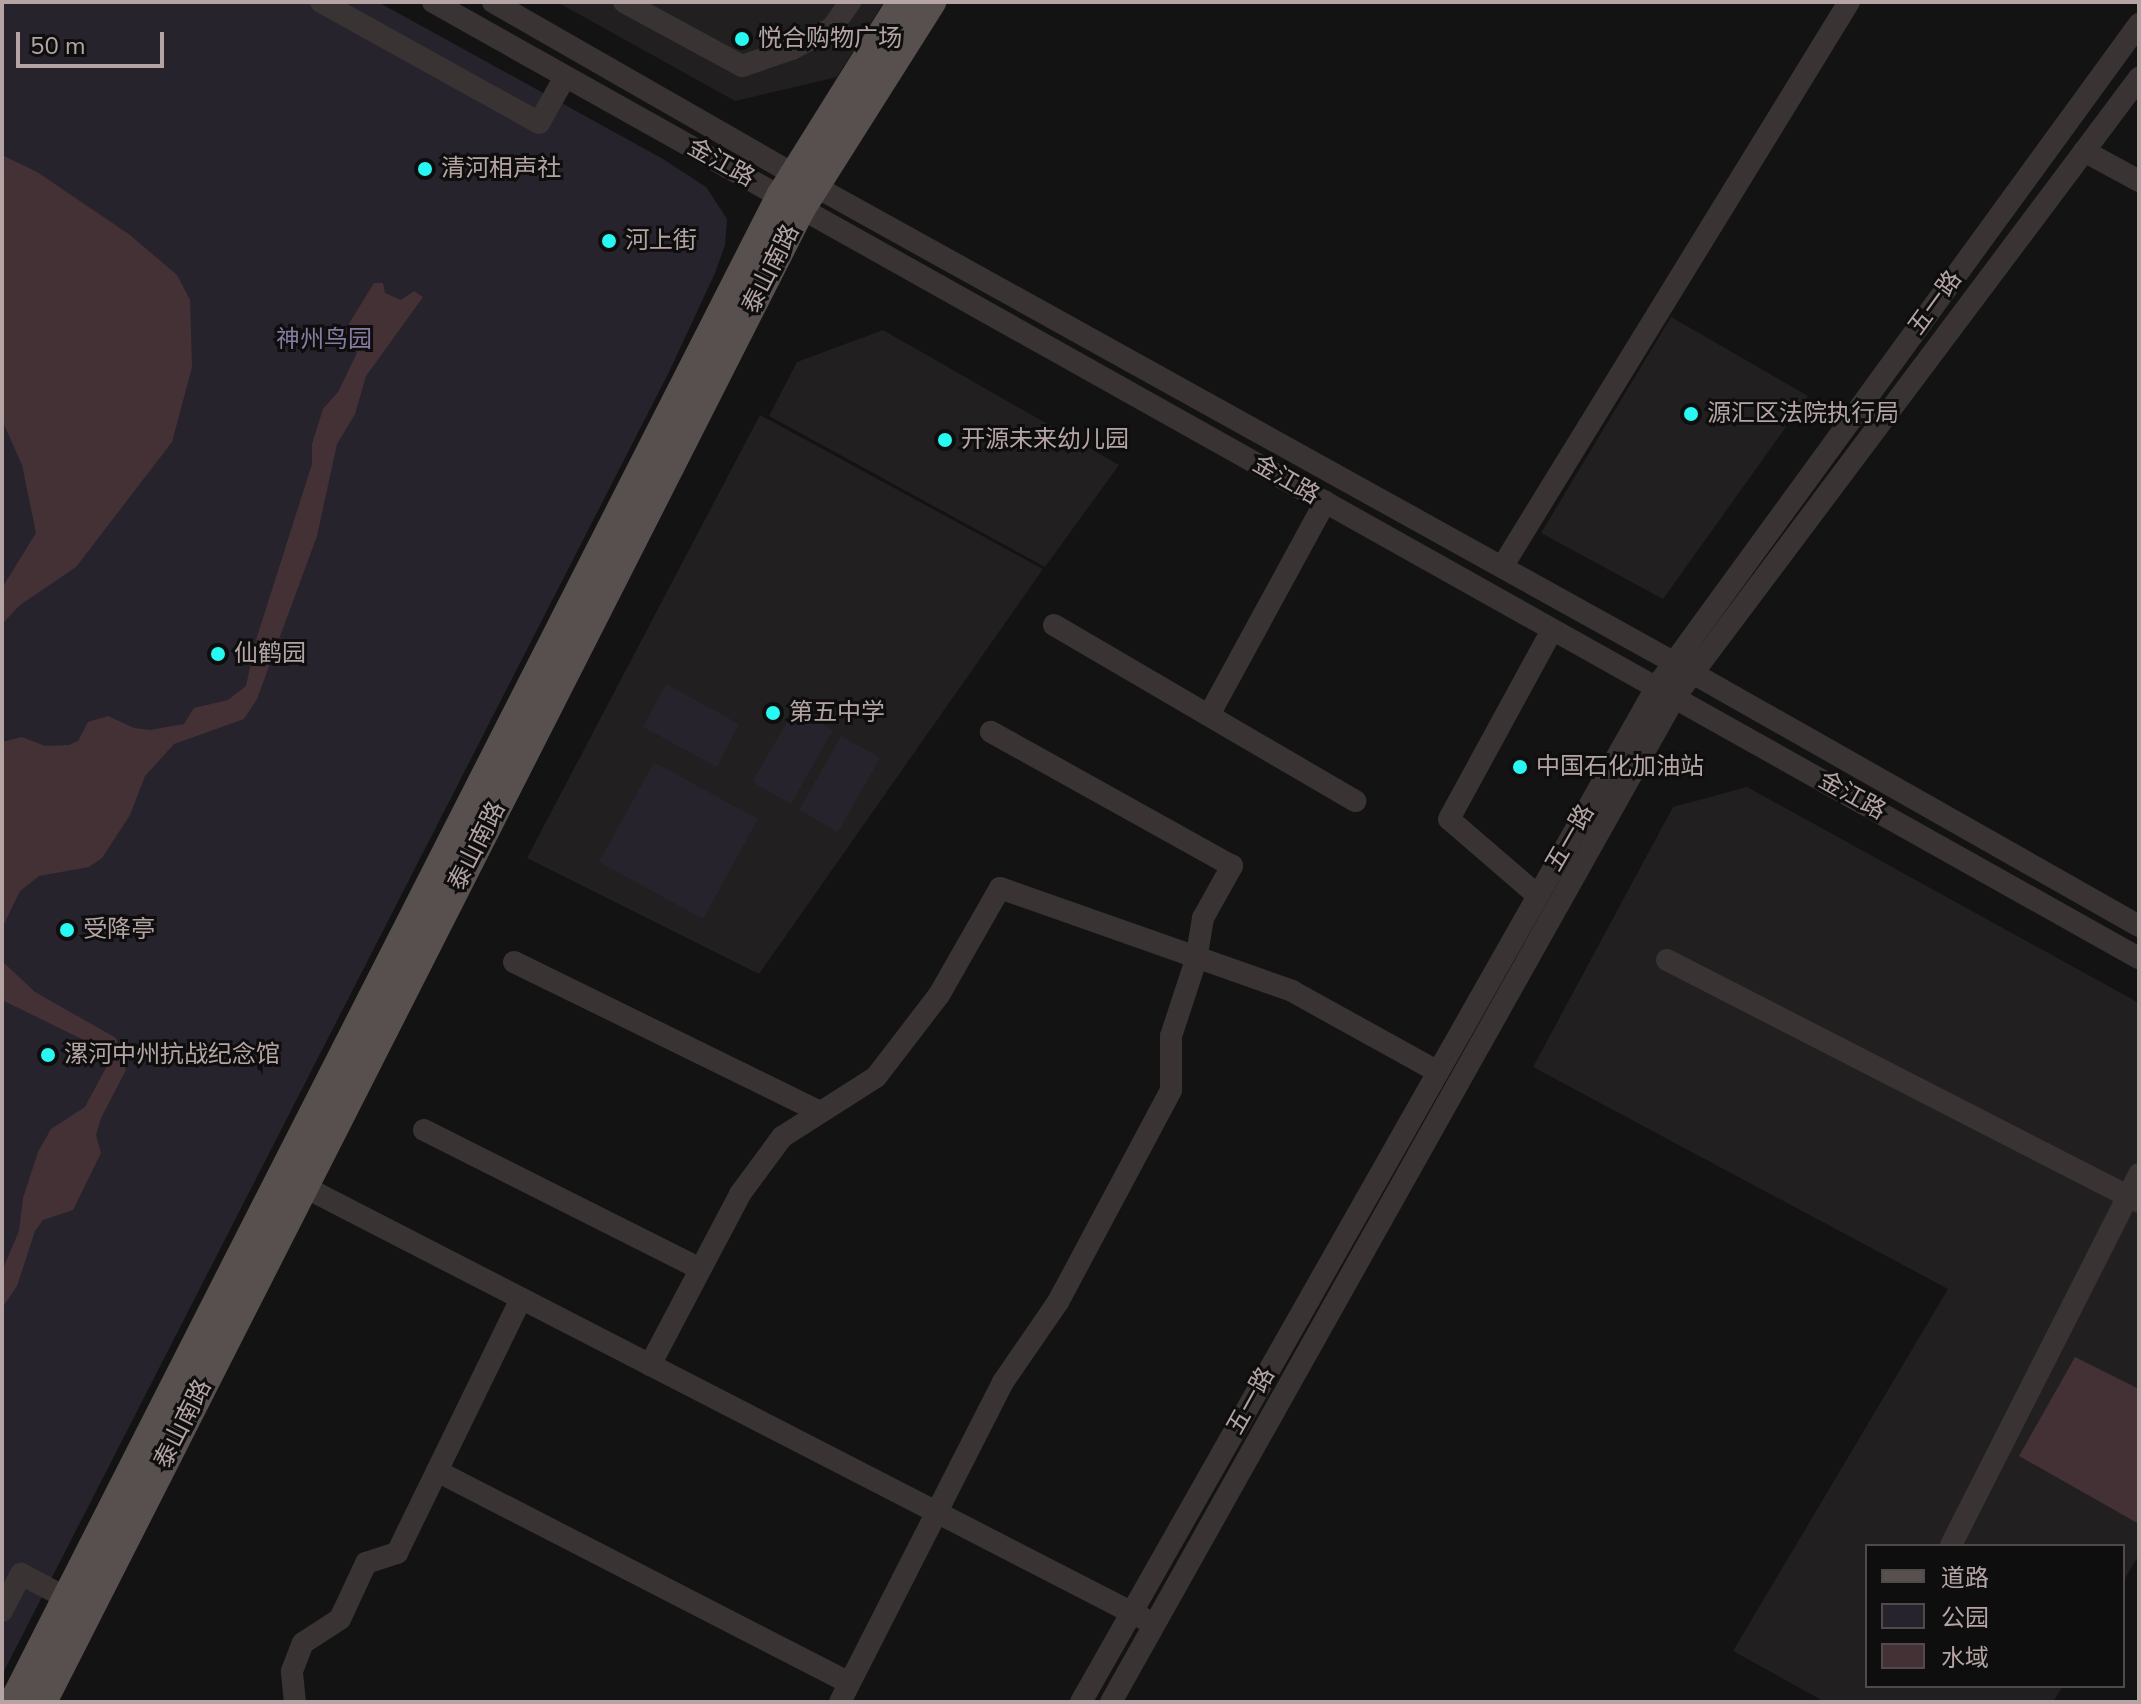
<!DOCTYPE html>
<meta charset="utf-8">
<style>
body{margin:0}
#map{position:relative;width:2141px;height:1704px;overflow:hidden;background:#141313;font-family:"Nunito Sans","Noto Sans SC",sans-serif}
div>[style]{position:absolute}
.built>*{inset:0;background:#211f1f}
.green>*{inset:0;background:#27232c}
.water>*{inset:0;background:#443135}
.minor>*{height:22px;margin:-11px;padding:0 11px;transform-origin:11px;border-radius:11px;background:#393433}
.major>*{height:28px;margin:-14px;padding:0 14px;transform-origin:14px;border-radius:14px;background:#58504f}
.dots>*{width:22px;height:22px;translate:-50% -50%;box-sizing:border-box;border:4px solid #0f0e0e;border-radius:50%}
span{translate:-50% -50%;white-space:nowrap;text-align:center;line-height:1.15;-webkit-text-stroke:6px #0f0e0e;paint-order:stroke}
.poi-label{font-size:24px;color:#b5a4a4}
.left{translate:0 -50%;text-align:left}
.street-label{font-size:24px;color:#b5a4a4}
.park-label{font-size:24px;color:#887aa1}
.frame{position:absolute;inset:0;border:4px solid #b5a4a4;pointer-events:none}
.legend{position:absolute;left:1865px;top:1544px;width:260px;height:144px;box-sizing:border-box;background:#0f0e0e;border:2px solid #514a4a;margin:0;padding:10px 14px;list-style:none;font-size:24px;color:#b5a4a4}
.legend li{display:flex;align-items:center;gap:16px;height:40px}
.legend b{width:40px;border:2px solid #514a4a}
.scale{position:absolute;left:16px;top:32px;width:148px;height:36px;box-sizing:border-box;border:4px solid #b5a4a4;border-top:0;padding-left:10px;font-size:24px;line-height:28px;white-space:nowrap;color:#b5a4a4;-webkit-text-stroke:6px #0f0e0e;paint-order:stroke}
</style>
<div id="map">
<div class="built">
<i style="clip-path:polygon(557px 2px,884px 2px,837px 77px,735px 101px)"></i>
<i style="clip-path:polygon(1671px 317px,1808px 396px,1663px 599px,1541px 533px)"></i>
<i style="clip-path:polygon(883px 330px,1119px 465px,1045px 567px,769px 416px,797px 362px)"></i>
<i style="clip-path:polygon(760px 415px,1043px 569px,759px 974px,527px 858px)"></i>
<i style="clip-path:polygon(1747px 787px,2139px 1003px,2139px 1555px,2123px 1582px,2123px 1546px,1867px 1546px,1867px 1686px,2063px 1686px,2053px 1702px,1825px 1702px,1733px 1651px,1948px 1289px,1533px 1067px,1673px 807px)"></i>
</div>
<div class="green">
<i style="clip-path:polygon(2px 2px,378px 2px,663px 159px,706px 187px,727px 219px,725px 245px,715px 273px,669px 372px,2px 1675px)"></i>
<i style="clip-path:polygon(666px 684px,739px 724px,717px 767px,643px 727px)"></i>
<i style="clip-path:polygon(795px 708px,833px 730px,791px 804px,752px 782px)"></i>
<i style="clip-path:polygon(841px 736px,880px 758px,838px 832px,799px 810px)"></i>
<i style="clip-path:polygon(654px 762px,758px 819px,703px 919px,599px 862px)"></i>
</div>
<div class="water">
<i style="clip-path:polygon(2px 155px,37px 172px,130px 235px,177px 275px,190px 300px,192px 367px,172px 442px,76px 567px,20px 605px,2px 624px,2px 588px,36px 533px,22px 465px,2px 420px)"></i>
<i style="clip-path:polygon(374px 283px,383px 283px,385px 293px,401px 300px,414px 291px,423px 297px,366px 376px,355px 414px,337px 444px,317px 536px,257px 699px,244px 719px,174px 744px,145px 776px,130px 815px,102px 858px,89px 867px,39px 876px,20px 891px,2px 928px,2px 742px,22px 737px,45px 746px,69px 745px,78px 741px,88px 722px,108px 716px,134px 728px,150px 730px,184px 724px,194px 708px,228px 700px,246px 686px,256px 640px,312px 464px,312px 444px,323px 409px,338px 392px,357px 353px,345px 330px)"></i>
<i style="clip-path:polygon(2px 944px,4px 963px,35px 992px,116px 1038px,126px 1070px,101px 1118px,96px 1135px,101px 1153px,73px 1210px,43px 1220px,35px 1231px,17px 1286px,2px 1308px,2px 1271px,19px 1231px,23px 1198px,38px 1152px,51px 1129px,85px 1107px,109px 1062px,106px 1046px,98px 1047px,2px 1000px)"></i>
<i style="clip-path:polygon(2075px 1357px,2139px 1389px,2139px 1524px,2019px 1456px)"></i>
</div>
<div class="minor">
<i style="left:321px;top:2px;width:249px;rotate:29deg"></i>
<i style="left:539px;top:123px;width:53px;rotate:-60.5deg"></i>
<i style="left:433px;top:2px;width:1956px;rotate:29.27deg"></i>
<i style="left:493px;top:2px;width:346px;rotate:29.8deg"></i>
<i style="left:793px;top:174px;width:1006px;rotate:29.01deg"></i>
<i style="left:1673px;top:662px;width:536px;rotate:29.53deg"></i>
<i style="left:624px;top:2px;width:134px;rotate:28.5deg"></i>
<i style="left:742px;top:66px;width:53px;rotate:-18.8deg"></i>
<i style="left:792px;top:49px;width:45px;rotate:-27.7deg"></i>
<i style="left:832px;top:28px;width:32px;rotate:-55deg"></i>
<i style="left:2084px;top:151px;width:63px;rotate:28.6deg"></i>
<i style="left:1502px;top:567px;width:663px;rotate:-58.44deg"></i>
<i style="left:1054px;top:625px;width:349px;rotate:30.3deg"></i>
<i style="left:1209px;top:715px;width:243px;rotate:-61.4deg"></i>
<i style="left:1537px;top:895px;width:116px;rotate:-139.2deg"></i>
<i style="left:1449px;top:819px;width:215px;rotate:-61.4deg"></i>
<i style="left:1667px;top:960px;width:530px;rotate:27.14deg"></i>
<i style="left:514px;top:962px;width:341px;rotate:26.1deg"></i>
<i style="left:424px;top:1130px;width:309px;rotate:26.7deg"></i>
<i style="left:293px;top:1181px;width:957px;rotate:27.23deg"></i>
<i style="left:650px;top:1365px;width:193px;rotate:-62.2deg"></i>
<i style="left:740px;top:1194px;width:71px;rotate:-53.6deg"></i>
<i style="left:782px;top:1137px;width:112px;rotate:-32.6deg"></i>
<i style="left:876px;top:1077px;width:103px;rotate:-52.5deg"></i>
<i style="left:939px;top:995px;width:123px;rotate:-60.3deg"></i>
<i style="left:1000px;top:888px;width:310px;rotate:19.4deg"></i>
<i style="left:1292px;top:991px;width:167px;rotate:29deg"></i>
<i style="left:437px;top:1471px;width:463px;rotate:27.2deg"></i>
<i style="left:1951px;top:1545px;width:416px;rotate:-63.1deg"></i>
<i style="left:2px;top:1611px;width:42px;rotate:-62.8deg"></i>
<i style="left:21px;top:1574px;width:50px;rotate:27.6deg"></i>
<i style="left:295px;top:1702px;width:31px;rotate:-96deg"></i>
<i style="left:292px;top:1671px;width:30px;rotate:-69deg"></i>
<i style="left:303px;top:1643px;width:44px;rotate:-33deg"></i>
<i style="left:340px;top:1619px;width:62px;rotate:-65.1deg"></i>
<i style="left:366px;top:1563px;width:33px;rotate:-18deg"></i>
<i style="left:397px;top:1553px;width:283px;rotate:-64deg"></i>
<i style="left:840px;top:1702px;width:359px;rotate:-63deg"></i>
<i style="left:1003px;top:1382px;width:97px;rotate:-55.5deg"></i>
<i style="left:1058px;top:1302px;width:240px;rotate:-61.9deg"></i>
<i style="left:1171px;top:1090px;width:54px;rotate:-90deg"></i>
<i style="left:1171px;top:1036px;width:80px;rotate:-71.8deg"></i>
<i style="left:1196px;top:960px;width:43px;rotate:-80.5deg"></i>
<i style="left:1203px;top:918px;width:60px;rotate:-60.9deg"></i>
<i style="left:1232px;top:866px;width:276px;rotate:-150.9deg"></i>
<i style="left:1081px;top:1702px;width:1168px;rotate:-60.45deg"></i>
<i style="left:1657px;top:686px;width:819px;rotate:-53.94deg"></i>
<i style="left:1111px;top:1702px;width:1152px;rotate:-60.7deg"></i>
<i style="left:1675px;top:697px;width:774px;rotate:-53.14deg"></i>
</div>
<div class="major">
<i style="left:13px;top:1702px;width:1690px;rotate:-63.01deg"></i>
<i style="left:780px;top:196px;width:229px;rotate:-58deg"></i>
<i style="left:43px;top:1702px;width:1676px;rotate:-63.07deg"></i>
<i style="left:802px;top:208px;width:244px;rotate:-57.7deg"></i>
</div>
<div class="dots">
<i style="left:742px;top:39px;background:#28f7f2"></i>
<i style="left:425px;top:169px;background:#28f7f2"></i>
<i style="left:609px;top:241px;background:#28f7f2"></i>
<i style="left:1691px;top:414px;background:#28f7f2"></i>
<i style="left:945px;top:440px;background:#28f7f2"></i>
<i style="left:218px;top:654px;background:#28f7f2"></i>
<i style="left:773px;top:713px;background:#28f7f2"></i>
<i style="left:1520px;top:767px;background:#28f7f2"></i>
<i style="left:67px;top:930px;background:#28f7f2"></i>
<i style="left:48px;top:1055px;background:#28f7f2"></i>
</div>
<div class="poi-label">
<span class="left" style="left:758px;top:39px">悦合购物广场</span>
<span class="left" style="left:441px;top:169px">清河相声社</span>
<span class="left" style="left:625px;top:241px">河上街</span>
<span class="left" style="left:1707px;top:414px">源汇区法院执行局</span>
<span class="left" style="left:961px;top:440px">开源未来幼儿园</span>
<span class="left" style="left:234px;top:654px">仙鹤园</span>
<span class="left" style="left:789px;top:713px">第五中学</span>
<span class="left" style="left:1536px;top:767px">中国石化加油站</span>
<span class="left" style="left:83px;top:930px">受降亭</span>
<span class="left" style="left:64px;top:1055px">漯河中州抗战纪念馆</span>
</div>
<div class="street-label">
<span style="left:721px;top:163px;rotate:29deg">金江路</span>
<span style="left:771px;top:269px;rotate:-63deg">泰山南路</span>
<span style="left:1935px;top:303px;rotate:-54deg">五一路</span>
<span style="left:1286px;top:480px;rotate:30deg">金江路</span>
<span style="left:1852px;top:796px;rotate:29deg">金江路</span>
<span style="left:1570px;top:838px;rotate:-60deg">五一路</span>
<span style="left:477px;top:846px;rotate:-63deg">泰山南路</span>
<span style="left:1251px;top:1401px;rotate:-61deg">五一路</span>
<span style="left:183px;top:1424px;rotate:-63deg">泰山南路</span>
</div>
<div class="park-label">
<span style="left:324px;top:340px">神州鸟园</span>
</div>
<div class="frame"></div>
<ul class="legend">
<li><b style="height:10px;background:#58504f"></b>道路</li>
<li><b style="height:22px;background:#27232c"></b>公园</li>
<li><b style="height:22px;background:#443135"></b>水域</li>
</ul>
<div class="scale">50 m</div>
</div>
